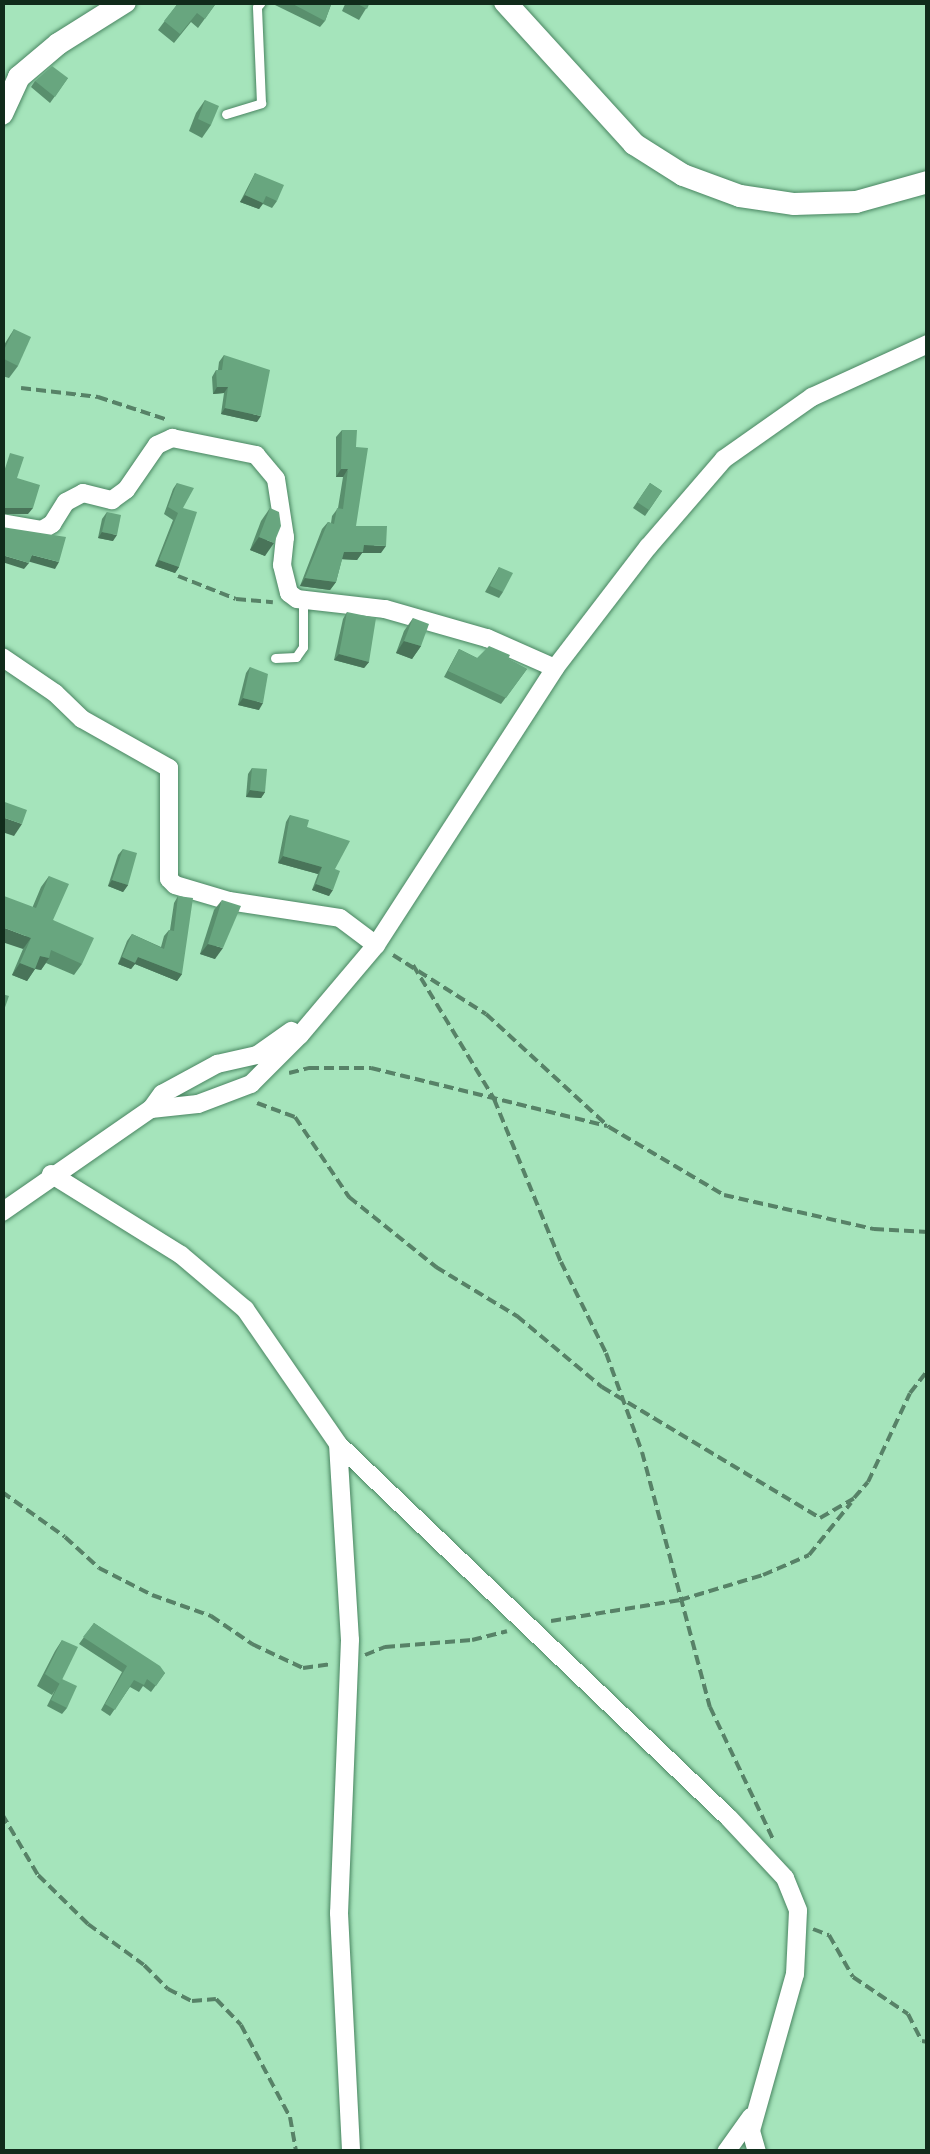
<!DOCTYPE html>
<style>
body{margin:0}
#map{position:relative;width:930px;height:2154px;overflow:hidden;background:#a5e4bb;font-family:Montserrat,sans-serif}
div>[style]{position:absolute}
.path>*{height:4px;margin-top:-2px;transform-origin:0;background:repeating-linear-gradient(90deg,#578267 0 10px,transparent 0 15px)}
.roads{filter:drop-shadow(0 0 2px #498561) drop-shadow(0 0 2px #498561)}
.service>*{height:9px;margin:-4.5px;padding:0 4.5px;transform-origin:4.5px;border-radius:4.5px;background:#fff}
.minor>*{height:18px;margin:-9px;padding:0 9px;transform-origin:9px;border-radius:9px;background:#fff}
.tertiary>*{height:22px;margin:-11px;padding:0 11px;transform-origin:11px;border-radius:11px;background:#fff}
.wall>*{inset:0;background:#598f6d}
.shaded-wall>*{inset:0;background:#497459}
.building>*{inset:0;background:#68a67f}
span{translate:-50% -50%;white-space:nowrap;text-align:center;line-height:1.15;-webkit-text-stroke:10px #b1f1c8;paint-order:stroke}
.frame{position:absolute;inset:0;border:5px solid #112b1b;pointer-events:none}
</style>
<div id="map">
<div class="path">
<i style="left:21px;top:388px;width:78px;rotate:6.7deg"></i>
<i style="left:98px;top:397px;width:74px;rotate:18.2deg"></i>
<i style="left:178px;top:576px;width:62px;rotate:21.6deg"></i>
<i style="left:236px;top:599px;width:37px;rotate:5deg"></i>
<i style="left:393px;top:955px;width:110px;rotate:32.4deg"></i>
<i style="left:486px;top:1014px;width:167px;rotate:42.6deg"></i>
<i style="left:609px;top:1127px;width:134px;rotate:30.6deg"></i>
<i style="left:724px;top:1195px;width:154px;rotate:12.8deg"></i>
<i style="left:874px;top:1229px;width:54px;rotate:3.2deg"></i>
<i style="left:413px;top:965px;width:157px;rotate:58.8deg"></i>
<i style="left:494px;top:1099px;width:176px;rotate:67.7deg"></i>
<i style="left:561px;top:1262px;width:102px;rotate:63.7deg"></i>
<i style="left:606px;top:1353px;width:105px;rotate:70deg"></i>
<i style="left:642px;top:1452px;width:264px;rotate:75.1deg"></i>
<i style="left:710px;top:1707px;width:146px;rotate:64.5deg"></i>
<i style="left:289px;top:1073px;width:21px;rotate:-14deg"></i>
<i style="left:309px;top:1068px;width:62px"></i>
<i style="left:371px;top:1068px;width:243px;rotate:13.8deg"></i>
<i style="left:257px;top:1103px;width:40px;rotate:20.2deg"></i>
<i style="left:295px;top:1117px;width:97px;rotate:56deg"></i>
<i style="left:349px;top:1197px;width:112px;rotate:38.8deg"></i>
<i style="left:436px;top:1267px;width:95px;rotate:31.2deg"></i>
<i style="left:517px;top:1316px;width:111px;rotate:39.9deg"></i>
<i style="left:602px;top:1387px;width:254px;rotate:31deg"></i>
<i style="left:820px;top:1518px;width:39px;rotate:-30deg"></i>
<i style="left:854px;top:1498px;width:21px;rotate:-49deg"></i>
<i style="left:868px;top:1482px;width:98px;rotate:-64.7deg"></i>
<i style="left:910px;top:1393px;width:29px;rotate:-52deg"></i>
<i style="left:2px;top:1492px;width:77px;rotate:35.5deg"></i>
<i style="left:65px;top:1537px;width:46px;rotate:42.4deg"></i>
<i style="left:99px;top:1568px;width:59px;rotate:27deg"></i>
<i style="left:152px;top:1595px;width:63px;rotate:19.6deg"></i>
<i style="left:211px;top:1616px;width:50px;rotate:34.3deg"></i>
<i style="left:252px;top:1644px;width:56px;rotate:25.2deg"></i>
<i style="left:303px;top:1668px;width:29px;rotate:-8deg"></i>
<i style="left:551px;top:1621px;width:131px;rotate:-9.2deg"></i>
<i style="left:680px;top:1600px;width:87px;rotate:-16.8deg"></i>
<i style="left:763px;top:1575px;width:50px;rotate:-23.5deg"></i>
<i style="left:809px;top:1555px;width:67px;rotate:-51.1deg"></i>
<i style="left:365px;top:1655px;width:22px;rotate:-22deg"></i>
<i style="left:385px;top:1647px;width:87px;rotate:-4.6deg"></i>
<i style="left:472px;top:1640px;width:36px;rotate:-14deg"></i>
<i style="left:2px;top:1814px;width:71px;rotate:59.5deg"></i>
<i style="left:38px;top:1875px;width:70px;rotate:44.4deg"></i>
<i style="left:88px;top:1924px;width:69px;rotate:36.2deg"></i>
<i style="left:144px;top:1965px;width:34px;rotate:45deg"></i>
<i style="left:168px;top:1989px;width:27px;rotate:27deg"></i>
<i style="left:192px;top:2001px;width:24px;rotate:-5deg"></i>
<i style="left:216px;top:1999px;width:36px;rotate:46deg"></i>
<i style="left:241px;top:2025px;width:104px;rotate:62deg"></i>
<i style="left:290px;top:2117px;width:36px;rotate:80deg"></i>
<i style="left:813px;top:1929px;width:17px;rotate:21deg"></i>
<i style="left:829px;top:1935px;width:48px;rotate:60.3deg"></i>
<i style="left:853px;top:1977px;width:66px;rotate:33.9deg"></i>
<i style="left:908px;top:2014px;width:30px;rotate:63deg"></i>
<i style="left:922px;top:2041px;width:6px;rotate:9deg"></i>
</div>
<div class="roads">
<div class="service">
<i style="left:226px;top:114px;width:37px;rotate:-17deg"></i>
<i style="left:261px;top:103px;width:96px;rotate:-92.4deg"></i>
<i style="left:257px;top:7px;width:6px;rotate:-51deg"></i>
<i style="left:275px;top:658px;width:21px;rotate:-3deg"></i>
<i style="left:296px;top:657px;width:12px;rotate:-55deg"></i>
<i style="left:303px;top:647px;width:47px;rotate:-90deg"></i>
</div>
<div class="minor">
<i style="left:2px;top:523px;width:41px;rotate:9.9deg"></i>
<i style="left:42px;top:530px;width:12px;rotate:-31deg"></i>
<i style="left:52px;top:524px;width:26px;rotate:-58deg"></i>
<i style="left:66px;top:502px;width:19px;rotate:-28deg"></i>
<i style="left:83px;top:493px;width:30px;rotate:14deg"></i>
<i style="left:112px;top:500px;width:17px;rotate:-36deg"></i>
<i style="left:126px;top:490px;width:55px;rotate:-55.4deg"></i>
<i style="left:157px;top:445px;width:17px;rotate:-25deg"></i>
<i style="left:172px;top:438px;width:86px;rotate:11.4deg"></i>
<i style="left:256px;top:455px;width:31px;rotate:50deg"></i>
<i style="left:276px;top:479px;width:59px;rotate:81.2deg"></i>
<i style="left:285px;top:537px;width:28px;rotate:96deg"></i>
<i style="left:282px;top:565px;width:29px;rotate:76deg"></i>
<i style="left:289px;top:593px;width:10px;rotate:37deg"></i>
<i style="left:297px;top:599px;width:89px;rotate:6.5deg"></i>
<i style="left:385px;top:609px;width:106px;rotate:15.9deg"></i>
<i style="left:487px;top:638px;width:74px;rotate:23.8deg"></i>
<i style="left:2px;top:657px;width:64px;rotate:34.2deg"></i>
<i style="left:55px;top:693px;width:37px;rotate:44deg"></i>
<i style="left:82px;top:719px;width:100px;rotate:29.4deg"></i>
<i style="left:169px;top:768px;width:111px;rotate:90deg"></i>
<i style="left:169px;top:879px;width:8px;rotate:45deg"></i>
<i style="left:175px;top:885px;width:56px;rotate:16.5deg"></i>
<i style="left:229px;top:901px;width:112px;rotate:8.7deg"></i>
<i style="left:340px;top:918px;width:45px;rotate:36.9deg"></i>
<i style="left:151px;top:1109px;width:19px;rotate:-54deg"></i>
<i style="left:162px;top:1094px;width:63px;rotate:-28.6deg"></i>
<i style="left:217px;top:1064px;width:41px;rotate:-12.7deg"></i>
<i style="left:257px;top:1055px;width:42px;rotate:-35.2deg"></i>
<i style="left:51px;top:1174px;width:153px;rotate:31.9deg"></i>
<i style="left:181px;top:1255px;width:84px;rotate:40.2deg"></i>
<i style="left:245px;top:1309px;width:164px;rotate:55.4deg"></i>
<i style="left:338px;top:1444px;width:196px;rotate:86.5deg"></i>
<i style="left:350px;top:1640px;width:273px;rotate:92.3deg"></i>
<i style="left:339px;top:1913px;width:239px;rotate:87.1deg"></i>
<i style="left:2px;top:1212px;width:181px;rotate:-34.7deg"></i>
<i style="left:151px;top:1109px;width:47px;rotate:-6.1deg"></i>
<i style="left:198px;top:1104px;width:57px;rotate:-20.7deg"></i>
<i style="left:251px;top:1084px;width:69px;rotate:-45deg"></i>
<i style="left:300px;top:1035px;width:118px;rotate:-49.8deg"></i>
<i style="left:376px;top:945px;width:330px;rotate:-57.1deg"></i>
<i style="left:555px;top:668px;width:153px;rotate:-52.5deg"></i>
<i style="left:648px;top:547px;width:116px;rotate:-49.2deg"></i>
<i style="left:724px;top:459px;width:108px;rotate:-35.2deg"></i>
<i style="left:812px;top:397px;width:128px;rotate:-24.6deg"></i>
<i style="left:338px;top:1444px;width:541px;rotate:43.73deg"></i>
<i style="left:729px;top:1818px;width:82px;rotate:47deg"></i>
<i style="left:785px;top:1878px;width:35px;rotate:68deg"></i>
<i style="left:798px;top:1911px;width:63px;rotate:92.7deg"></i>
<i style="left:795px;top:1974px;width:163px;rotate:105.7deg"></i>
<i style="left:751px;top:2131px;width:22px;rotate:74deg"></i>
<i style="left:726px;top:2152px;width:43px;rotate:-54.5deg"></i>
</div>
<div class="tertiary">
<i style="left:505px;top:2px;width:192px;rotate:47.7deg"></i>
<i style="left:634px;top:144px;width:58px;rotate:32.3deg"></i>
<i style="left:683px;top:175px;width:61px;rotate:20.2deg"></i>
<i style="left:740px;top:196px;width:55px;rotate:8.4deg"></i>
<i style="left:794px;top:204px;width:62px;rotate:-1.8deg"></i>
<i style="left:856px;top:202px;width:75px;rotate:-15.5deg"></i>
<i style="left:2px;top:114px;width:41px;rotate:-65.3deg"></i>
<i style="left:19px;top:77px;width:51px;rotate:-40.2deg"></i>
<i style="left:58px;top:44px;width:79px;rotate:-32.1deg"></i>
</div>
</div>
<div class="wall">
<i style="clip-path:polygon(179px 2px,217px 2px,198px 28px,191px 22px,174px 43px,158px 30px)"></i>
<i style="clip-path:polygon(276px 2px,332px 2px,325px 21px,320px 27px,275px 5px)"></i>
<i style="clip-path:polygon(346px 2px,370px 2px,359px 20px,342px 11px)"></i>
<i style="clip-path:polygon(68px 78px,50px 103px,31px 87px,35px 81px)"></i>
<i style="clip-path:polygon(205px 100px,211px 125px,202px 138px,189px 131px,196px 113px)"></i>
<i style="clip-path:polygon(255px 173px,277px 201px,272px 208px,263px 204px,259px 209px,240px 202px)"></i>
<i style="clip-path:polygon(14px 329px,18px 366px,9px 378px,2px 376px,2px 348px)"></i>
<i style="clip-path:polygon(224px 355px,257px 422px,221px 414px,224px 393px,213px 394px,212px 377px,216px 370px,218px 370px,219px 362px)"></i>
<i style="clip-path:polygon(342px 430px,356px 526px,381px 553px,362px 553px,357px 560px,342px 559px,336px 582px,330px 590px,300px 586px,322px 529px,328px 522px,331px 523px,332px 516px,338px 508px,343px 477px,336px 477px,336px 437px)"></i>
<i style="clip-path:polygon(177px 483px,183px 508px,179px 567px,175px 573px,155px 566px,173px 520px,164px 514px,173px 489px)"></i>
<i style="clip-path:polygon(650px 483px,662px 491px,645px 516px,633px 508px)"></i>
<i style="clip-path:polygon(270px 508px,265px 556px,250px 550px,261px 521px)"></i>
<i style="clip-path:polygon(107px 512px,113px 541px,98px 538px,102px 519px)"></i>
<i style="clip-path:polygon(499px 567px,503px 592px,499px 598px,485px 592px)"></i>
<i style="clip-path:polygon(347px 612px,369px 662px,364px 668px,334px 660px,343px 619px)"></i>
<i style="clip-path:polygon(413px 618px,421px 646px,412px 659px,396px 653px,404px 631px)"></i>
<i style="clip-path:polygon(459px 649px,477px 658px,508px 659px,527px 669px,501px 704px,444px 677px)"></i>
<i style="clip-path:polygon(250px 667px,259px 710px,238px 705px,246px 673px)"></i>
<i style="clip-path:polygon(252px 768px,265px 792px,261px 798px,246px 797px,248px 774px)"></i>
<i style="clip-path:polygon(290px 815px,307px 827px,335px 869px,329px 896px,312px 890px,318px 874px,278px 863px,286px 822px)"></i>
<i style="clip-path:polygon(123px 849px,128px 885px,123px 892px,108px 886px,118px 855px)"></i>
<i style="clip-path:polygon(49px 876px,53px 920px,82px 964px,74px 975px,46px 963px,41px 970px,35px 969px,27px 981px,12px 975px,23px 949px,33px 906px,41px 887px)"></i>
<i style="clip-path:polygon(178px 896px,182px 974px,177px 981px,135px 964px,131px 969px,118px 964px,127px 941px,132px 934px,161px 947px,164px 936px,169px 930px,170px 930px,174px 903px)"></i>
<i style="clip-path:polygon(222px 900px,215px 959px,200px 954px,214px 910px)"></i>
<i style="clip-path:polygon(94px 1623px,165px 1673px,151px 1692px,143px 1686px,139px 1692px,130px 1687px,110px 1716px,101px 1710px,122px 1672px,79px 1644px)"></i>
<i style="clip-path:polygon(62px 1640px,62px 1679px,67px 1708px,62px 1714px,47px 1706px,55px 1690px,52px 1695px,37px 1686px,55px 1651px)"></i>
</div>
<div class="shaded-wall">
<i style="clip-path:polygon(245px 195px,263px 203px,259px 209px,240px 202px)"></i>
<i style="clip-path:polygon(217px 387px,228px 387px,224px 393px,213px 394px)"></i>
<i style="clip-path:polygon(225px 408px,261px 416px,257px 422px,221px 414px)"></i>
<i style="clip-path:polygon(341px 469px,348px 469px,343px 477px,336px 477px)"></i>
<i style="clip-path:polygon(2px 508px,33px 508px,28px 514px,2px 514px)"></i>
<i style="clip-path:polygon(102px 532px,117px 535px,113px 541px,98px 538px)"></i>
<i style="clip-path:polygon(259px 537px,274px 543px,265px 556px,250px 550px)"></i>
<i style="clip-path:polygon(364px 545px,386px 546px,381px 553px,362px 553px,357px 560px,338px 559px,344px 552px)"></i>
<i style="clip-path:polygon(2px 555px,29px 563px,24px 569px,2px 562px)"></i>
<i style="clip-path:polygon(32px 555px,59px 562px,55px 569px,27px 561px)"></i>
<i style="clip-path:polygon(159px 560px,179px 567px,175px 573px,155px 566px)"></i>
<i style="clip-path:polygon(305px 578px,336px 582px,330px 590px,300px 586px)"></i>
<i style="clip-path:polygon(404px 641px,421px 646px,412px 659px,396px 653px)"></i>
<i style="clip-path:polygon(339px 654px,369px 662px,364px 668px,334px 660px)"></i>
<i style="clip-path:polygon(243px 698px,263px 703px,259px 710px,238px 705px)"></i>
<i style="clip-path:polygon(250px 790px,265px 792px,261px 798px,246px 797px)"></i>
<i style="clip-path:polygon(2px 817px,22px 824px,14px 836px,2px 832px)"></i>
<i style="clip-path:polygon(283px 856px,322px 867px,318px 874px,278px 863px)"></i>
<i style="clip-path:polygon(112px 880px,128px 885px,123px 892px,108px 886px)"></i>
<i style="clip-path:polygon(316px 884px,333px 890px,329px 896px,312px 890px)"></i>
<i style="clip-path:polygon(2px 927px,31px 938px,23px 949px,2px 942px)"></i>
<i style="clip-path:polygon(208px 944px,223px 948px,215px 959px,200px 954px)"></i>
<i style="clip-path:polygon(40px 956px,49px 958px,41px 970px,32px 968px)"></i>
<i style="clip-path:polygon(122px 957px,138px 957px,182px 974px,177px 981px,135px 964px,131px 969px,118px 964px)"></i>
<i style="clip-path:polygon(20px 963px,35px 969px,27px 981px,12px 975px)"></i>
</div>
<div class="building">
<i style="clip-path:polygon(179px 2px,217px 2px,205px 19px,197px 13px,180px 34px,164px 21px)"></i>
<i style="clip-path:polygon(289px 2px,332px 2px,325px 21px)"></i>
<i style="clip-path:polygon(354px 2px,370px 2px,367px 9px)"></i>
<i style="clip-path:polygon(52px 66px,68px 78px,55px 97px,35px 81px)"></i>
<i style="clip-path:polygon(205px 100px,219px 106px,211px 125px,198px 119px)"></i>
<i style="clip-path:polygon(255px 173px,284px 185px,277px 201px,266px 196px,263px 203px,245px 195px)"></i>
<i style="clip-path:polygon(14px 329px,31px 337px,18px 366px,2px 358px,2px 354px)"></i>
<i style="clip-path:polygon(224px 355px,270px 370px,261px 416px,225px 408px,228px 387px,217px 387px,216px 370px,222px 370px)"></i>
<i style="clip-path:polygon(342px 430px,357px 430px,356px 447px,368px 448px,356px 526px,387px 526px,386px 546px,364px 545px,363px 552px,344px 552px,336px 582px,305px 578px,328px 522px,334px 524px,337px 508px,343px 509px,348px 469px,341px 469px)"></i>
<i style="clip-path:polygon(10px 453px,24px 457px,17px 478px,40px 485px,33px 508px,2px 508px,2px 478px)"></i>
<i style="clip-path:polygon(177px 483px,194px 488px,183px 508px,197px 512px,179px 567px,159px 560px,178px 513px,168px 507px)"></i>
<i style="clip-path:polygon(650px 483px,662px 491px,649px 510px,637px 502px)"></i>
<i style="clip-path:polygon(270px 508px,279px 512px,281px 526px,274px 543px,259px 537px)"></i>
<i style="clip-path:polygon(107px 512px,121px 515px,117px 535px,102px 532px)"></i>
<i style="clip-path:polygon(2px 527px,66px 537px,59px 562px,32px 555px,29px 563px,2px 555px)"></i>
<i style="clip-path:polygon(499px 567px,513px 573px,503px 592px,490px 586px)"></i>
<i style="clip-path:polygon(347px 612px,376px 618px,369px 662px,339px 654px)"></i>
<i style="clip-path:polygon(413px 618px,429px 624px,421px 646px,404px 641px)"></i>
<i style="clip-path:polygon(489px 646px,510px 655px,508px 659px,527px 669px,506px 698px,448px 671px,459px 649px,477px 658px)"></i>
<i style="clip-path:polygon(250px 667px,268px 674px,263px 703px,243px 698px)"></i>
<i style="clip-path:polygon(252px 768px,267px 769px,265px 792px,250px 790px)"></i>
<i style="clip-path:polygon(2px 801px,27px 810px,22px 824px,2px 817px)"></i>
<i style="clip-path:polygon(290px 815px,309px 820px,307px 827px,350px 841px,335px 869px,340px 871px,333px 890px,316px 884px,322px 867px,283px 856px)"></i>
<i style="clip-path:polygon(123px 849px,137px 853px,128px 885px,112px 880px)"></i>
<i style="clip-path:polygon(49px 876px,69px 884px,53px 920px,94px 938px,82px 964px,51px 950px,49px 958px,40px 956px,35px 969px,20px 963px,31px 938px,2px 927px,2px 899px,4px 896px,36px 908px)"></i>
<i style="clip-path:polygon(178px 896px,193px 898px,182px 974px,138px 957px,135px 963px,122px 957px,132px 934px,164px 949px,169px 930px,174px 931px)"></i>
<i style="clip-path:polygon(222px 900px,241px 906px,223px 948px,208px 944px)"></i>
<i style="clip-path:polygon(2px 994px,9px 996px,2px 1016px)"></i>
<i style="clip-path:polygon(94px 1623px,160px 1666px,165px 1673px,156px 1686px,147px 1679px,144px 1685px,134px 1680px,115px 1710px,105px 1704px,127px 1666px,83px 1637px)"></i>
<i style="clip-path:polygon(62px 1640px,78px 1647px,60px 1684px,45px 1674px)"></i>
<i style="clip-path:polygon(62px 1679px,77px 1686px,67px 1708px,51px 1700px)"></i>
</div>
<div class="frame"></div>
</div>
